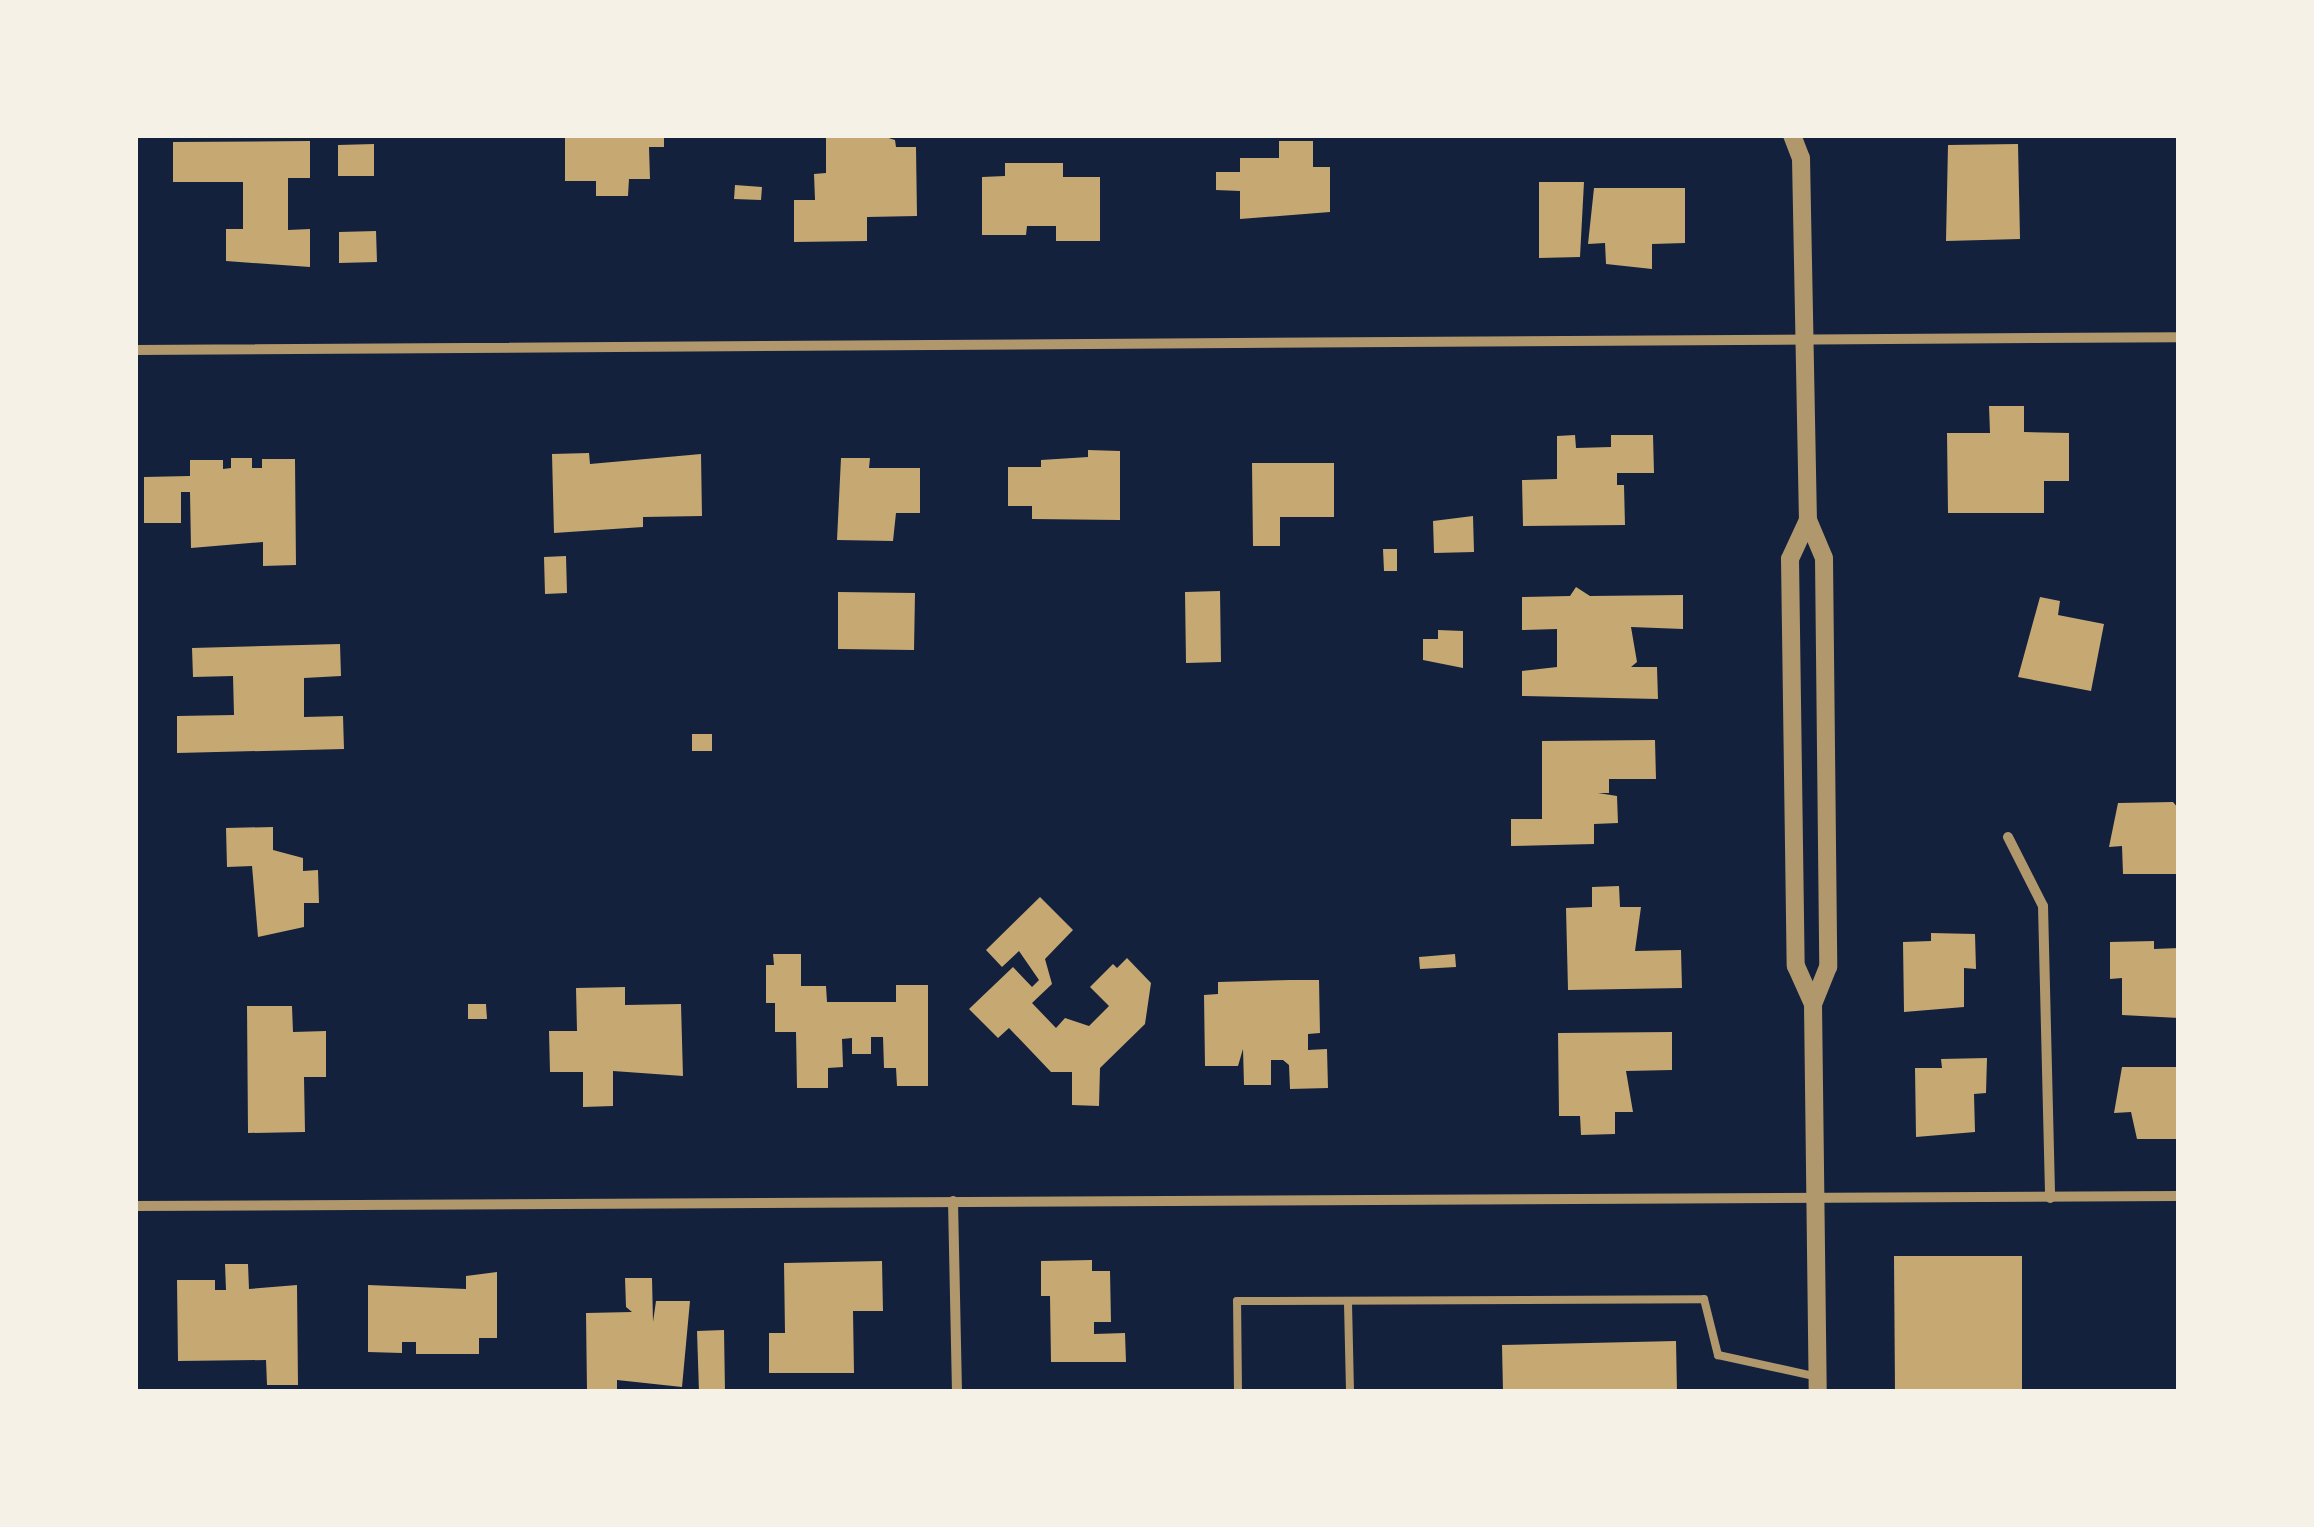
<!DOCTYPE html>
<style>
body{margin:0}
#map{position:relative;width:2314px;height:1527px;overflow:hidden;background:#14213d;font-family:"DM Sans",sans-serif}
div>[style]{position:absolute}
.building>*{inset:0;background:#c6a872}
.service>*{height:8px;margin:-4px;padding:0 4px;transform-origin:4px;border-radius:4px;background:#b1986c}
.minor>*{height:10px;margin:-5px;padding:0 5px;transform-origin:5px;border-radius:5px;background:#b1986c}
.tertiary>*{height:18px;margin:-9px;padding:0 9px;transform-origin:9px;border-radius:9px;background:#b1986c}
span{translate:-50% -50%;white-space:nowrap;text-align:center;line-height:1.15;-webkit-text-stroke:8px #f6f1e7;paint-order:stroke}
.frame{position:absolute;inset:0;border:138px solid #f6f1e7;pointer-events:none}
</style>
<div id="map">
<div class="building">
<i style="clip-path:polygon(565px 135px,664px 135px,664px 147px,649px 147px,650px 179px,629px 179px,628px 196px,596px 196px,596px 181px,565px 181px)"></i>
<i style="clip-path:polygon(826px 135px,879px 135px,895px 140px,896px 147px,916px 147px,917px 216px,867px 217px,867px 241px,794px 242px,794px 200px,815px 200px,814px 174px,826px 173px)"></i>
<i style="clip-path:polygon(310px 141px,310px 178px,288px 178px,288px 230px,310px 229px,310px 267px,226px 261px,226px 229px,243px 229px,243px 182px,173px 182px,173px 142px)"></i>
<i style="clip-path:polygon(1279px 141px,1313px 141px,1313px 167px,1330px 167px,1330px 212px,1240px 219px,1240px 191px,1216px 190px,1216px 172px,1240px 172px,1240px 158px,1279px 158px)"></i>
<i style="clip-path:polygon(374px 144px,374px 176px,338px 176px,338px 145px)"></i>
<i style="clip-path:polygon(2018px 144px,2020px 239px,1946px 241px,1948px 145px)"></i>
<i style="clip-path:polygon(1005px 163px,1063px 163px,1063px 177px,1100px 177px,1100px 241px,1056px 241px,1056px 226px,1027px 226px,1026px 235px,982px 235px,982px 177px,1005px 176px)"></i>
<i style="clip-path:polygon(1539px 182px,1584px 182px,1580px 257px,1539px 258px)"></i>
<i style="clip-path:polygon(735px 185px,762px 187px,761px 200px,734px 199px)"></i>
<i style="clip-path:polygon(1594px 188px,1685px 188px,1685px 243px,1652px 244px,1652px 269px,1606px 264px,1605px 243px,1588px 244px)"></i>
<i style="clip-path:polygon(376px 231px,377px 262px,339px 263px,339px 232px)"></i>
<i style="clip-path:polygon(1989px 406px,2024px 406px,2024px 432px,2069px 433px,2069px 481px,2044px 481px,2044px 513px,1948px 513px,1947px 433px,1990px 433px)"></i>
<i style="clip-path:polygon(1575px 435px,1576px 448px,1611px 447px,1611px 435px,1653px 435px,1654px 473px,1617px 473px,1617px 485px,1624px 485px,1625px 525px,1523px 526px,1522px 480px,1557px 479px,1557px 436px)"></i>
<i style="clip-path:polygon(1088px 450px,1120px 451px,1120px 520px,1032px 519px,1032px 506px,1008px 506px,1008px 467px,1041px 467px,1041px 460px,1088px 457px)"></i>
<i style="clip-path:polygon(589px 453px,590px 464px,701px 454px,702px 516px,643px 517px,643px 527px,554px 533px,552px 454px)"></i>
<i style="clip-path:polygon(231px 458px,252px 458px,252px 468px,262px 468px,262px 459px,295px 459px,296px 565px,263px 566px,263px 542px,191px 548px,190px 492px,181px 492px,181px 523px,144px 523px,144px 477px,190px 476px,190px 460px,223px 460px,223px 469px,231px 468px)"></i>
<i style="clip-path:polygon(841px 458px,870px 458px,869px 468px,920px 468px,920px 513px,896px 513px,893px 541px,837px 540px)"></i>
<i style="clip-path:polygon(1252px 463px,1334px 463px,1334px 517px,1280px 517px,1280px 546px,1253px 546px)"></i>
<i style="clip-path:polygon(1473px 516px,1474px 552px,1434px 553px,1433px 521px)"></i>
<i style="clip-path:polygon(1383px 549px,1397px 549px,1397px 571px,1384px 571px)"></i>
<i style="clip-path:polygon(566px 556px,567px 593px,545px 594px,544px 557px)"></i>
<i style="clip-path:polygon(1576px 587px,1590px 596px,1683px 595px,1683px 629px,1631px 627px,1637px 662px,1631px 667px,1657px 667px,1658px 699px,1522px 696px,1522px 671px,1557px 667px,1557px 629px,1522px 630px,1522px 597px,1570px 596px)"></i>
<i style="clip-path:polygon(1220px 591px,1221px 662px,1186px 663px,1185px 592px)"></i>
<i style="clip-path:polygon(838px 592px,915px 593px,914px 650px,838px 649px)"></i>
<i style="clip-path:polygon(2040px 597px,2060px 601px,2058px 615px,2104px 624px,2091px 691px,2018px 677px)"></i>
<i style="clip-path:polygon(1438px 630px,1463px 631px,1463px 668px,1423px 660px,1423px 639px,1438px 639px)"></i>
<i style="clip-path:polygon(340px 644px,341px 676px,304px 678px,304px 717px,343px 716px,344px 749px,177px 753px,177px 716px,234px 715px,233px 676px,193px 677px,192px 648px)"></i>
<i style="clip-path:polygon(692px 734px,712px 734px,712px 751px,692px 751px)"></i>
<i style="clip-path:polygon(1655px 740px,1656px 779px,1609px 779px,1609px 793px,1598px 793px,1617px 796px,1618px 823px,1594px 824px,1594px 844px,1511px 846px,1511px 819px,1542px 819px,1542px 741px)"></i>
<i style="clip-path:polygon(2173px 802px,2179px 809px,2179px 874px,2123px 874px,2122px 846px,2109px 847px,2118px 803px)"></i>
<i style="clip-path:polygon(273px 827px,273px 850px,303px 858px,303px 871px,318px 870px,319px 903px,304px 903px,304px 927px,258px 937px,252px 866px,227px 867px,226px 828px)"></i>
<i style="clip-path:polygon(1619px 886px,1620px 907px,1641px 907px,1635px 951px,1681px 950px,1682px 988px,1568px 990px,1566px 908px,1592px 907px,1592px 887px)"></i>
<i style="clip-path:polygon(1040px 897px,1073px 930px,1045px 959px,1052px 984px,1032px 1003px,1056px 1028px,1065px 1018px,1089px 1026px,1109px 1006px,1090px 987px,1113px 964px,1117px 968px,1127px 958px,1151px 983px,1145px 1024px,1100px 1068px,1099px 1106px,1072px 1105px,1072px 1072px,1051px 1072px,1009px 1028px,998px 1038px,969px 1009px,1013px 967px,1032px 987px,1039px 980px,1019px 951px,1002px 967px,986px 950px)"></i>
<i style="clip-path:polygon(1931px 933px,1975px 934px,1976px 969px,1964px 968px,1964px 1007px,1904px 1012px,1903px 942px,1931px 941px)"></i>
<i style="clip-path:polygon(2154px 941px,2154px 949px,2179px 948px,2179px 1018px,2122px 1015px,2122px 978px,2110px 979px,2110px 942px)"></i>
<i style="clip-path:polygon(773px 954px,801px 954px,801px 986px,826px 986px,827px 1002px,896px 1002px,896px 985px,928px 985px,928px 1086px,897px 1086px,896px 1068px,884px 1068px,883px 1037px,871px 1037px,871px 1054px,852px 1054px,852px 1038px,842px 1039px,843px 1067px,828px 1068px,828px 1088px,797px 1088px,796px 1032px,775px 1032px,775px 1003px,766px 1003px,766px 965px,774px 965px)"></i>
<i style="clip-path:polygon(1455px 954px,1456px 967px,1420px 969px,1419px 957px)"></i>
<i style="clip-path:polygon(1290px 980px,1319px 980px,1320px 1033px,1308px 1034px,1308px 1050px,1327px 1049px,1328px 1088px,1290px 1089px,1289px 1065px,1283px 1060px,1271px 1060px,1271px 1085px,1244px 1085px,1243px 1049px,1238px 1066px,1205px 1066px,1204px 995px,1218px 994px,1218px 982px)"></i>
<i style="clip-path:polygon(625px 987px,625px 1005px,681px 1004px,683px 1076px,613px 1071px,613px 1106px,583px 1107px,583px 1072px,550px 1072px,549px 1031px,577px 1031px,576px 988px)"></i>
<i style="clip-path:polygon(468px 1004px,486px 1004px,487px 1019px,468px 1019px)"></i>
<i style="clip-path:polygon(247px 1006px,292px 1006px,293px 1032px,326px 1031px,326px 1077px,304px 1077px,305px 1132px,248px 1133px)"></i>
<i style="clip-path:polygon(1672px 1032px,1672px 1070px,1626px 1071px,1633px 1112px,1615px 1112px,1615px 1134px,1581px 1135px,1580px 1116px,1559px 1116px,1558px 1033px)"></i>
<i style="clip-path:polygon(1987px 1058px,1986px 1093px,1974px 1094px,1975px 1132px,1916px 1137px,1915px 1068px,1942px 1068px,1941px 1059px)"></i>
<i style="clip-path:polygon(2122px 1067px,2176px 1067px,2179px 1139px,2137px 1139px,2131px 1112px,2114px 1113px)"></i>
<i style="clip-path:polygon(1894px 1256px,2022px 1256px,2022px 1392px,1895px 1392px)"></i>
<i style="clip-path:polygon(1092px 1260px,1092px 1271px,1110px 1271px,1111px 1322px,1094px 1322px,1094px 1334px,1125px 1333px,1126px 1362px,1051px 1362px,1050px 1296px,1041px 1296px,1041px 1261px)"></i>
<i style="clip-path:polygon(882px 1261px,883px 1311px,853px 1311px,854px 1373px,769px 1373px,769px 1333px,785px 1333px,784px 1263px)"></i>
<i style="clip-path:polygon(225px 1264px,248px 1264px,249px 1289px,297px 1285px,298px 1385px,267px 1385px,266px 1360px,178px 1361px,177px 1280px,215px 1280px,215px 1290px,226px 1290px)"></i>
<i style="clip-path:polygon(497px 1272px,497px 1338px,479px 1338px,479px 1354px,416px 1354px,416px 1342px,402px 1342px,402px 1353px,368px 1352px,368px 1285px,466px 1289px,466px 1276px)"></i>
<i style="clip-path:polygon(625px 1278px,652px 1278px,653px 1322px,656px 1301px,690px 1301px,682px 1387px,617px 1380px,617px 1392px,587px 1392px,586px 1313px,632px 1312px,626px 1307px)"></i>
<i style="clip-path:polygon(724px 1330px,725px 1392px,699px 1392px,697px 1331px)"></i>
<i style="clip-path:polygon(1676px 1341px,1677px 1392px,1503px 1392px,1502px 1345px)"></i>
</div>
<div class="service">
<i style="left:1348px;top:1303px;width:89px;rotate:88.7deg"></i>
<i style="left:1238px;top:1392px;width:91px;rotate:-90.6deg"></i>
<i style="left:1237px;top:1301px;width:467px;rotate:-0.2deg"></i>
<i style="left:1704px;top:1299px;width:58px;rotate:76deg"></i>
<i style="left:1718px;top:1355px;width:102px;rotate:12.4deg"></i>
</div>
<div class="minor">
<i style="left:135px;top:350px;width:2044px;rotate:-0.36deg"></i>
<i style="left:2008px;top:837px;width:77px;rotate:63.1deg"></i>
<i style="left:2043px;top:906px;width:292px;rotate:88.6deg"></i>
<i style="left:953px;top:1201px;width:191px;rotate:88.8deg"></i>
<i style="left:135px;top:1206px;width:2044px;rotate:-0.28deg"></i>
</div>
<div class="tertiary">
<i style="left:1792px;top:135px;width:25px;rotate:69deg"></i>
<i style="left:1801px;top:158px;width:362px;rotate:88.9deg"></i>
<i style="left:1808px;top:520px;width:41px;rotate:67.2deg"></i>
<i style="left:1824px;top:558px;width:409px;rotate:89.4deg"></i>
<i style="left:1828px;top:967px;width:40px;rotate:112deg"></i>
<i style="left:1813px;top:1004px;width:388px;rotate:89.3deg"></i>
<i style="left:1808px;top:520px;width:43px;rotate:114.8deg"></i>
<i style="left:1790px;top:559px;width:407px;rotate:89.2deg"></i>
<i style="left:1796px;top:966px;width:42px;rotate:65.9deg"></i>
</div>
<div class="frame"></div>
</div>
